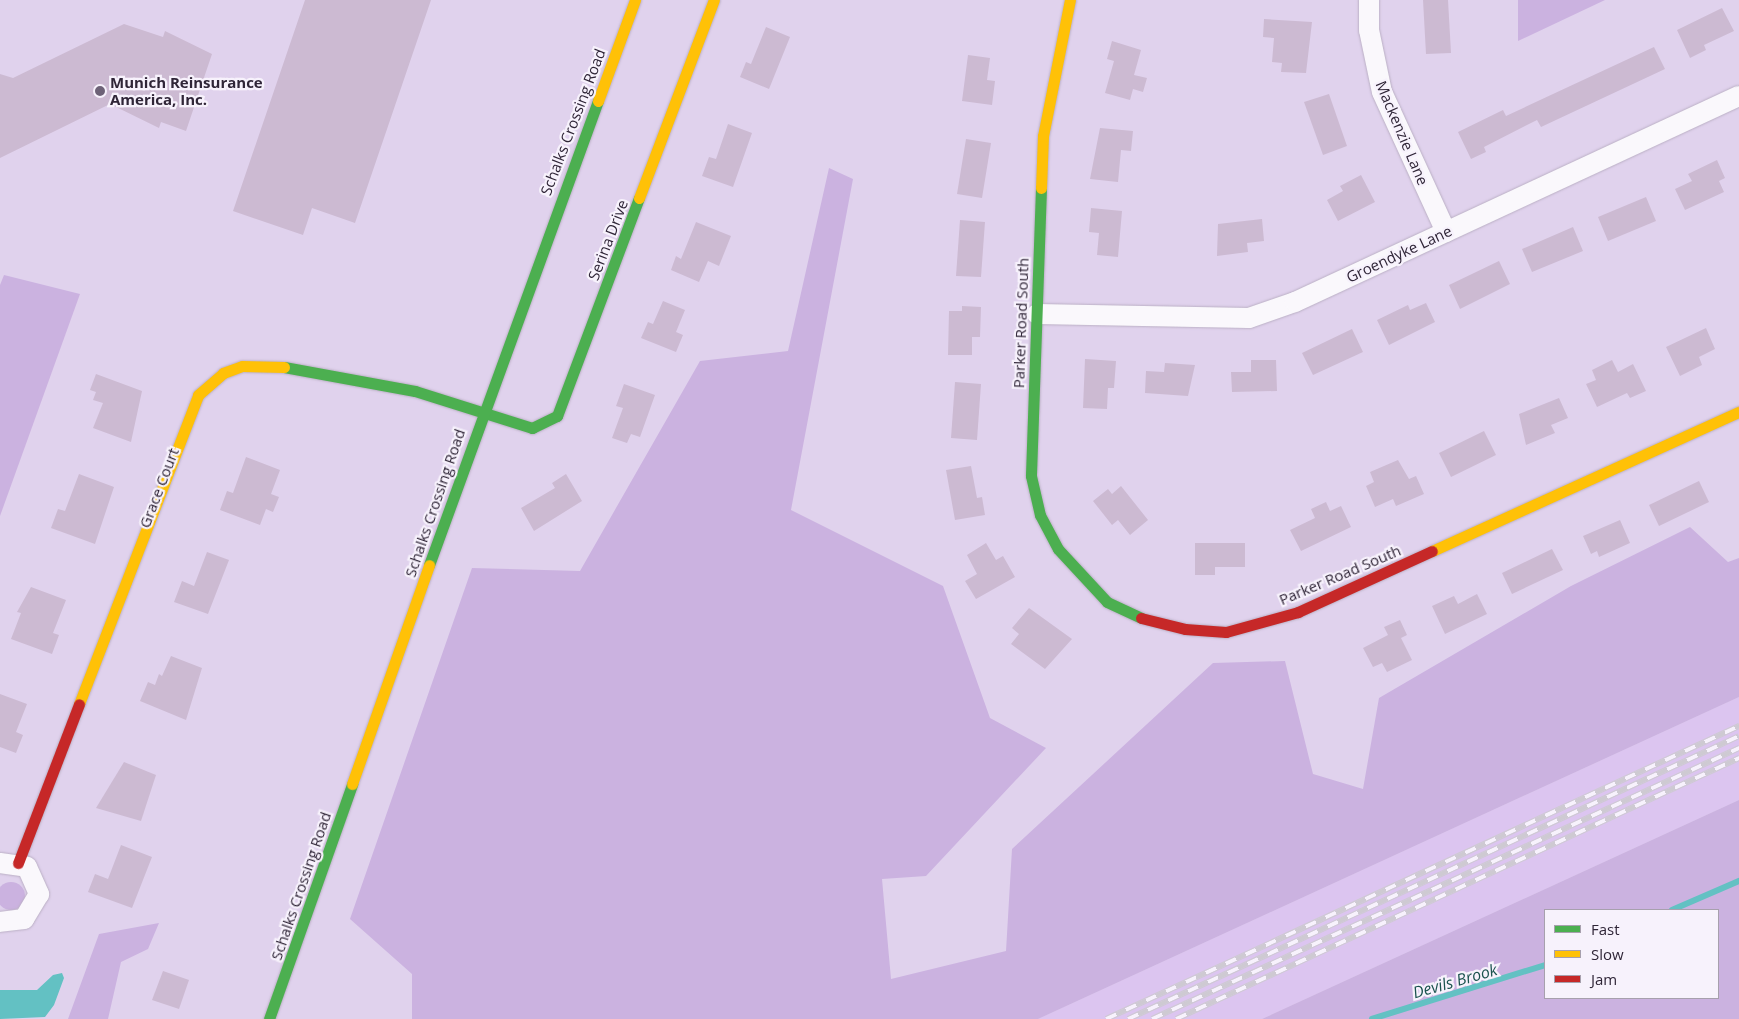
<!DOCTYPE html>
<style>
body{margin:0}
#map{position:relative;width:1739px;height:1019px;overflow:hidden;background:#e0d2ed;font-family:"Open Sans",sans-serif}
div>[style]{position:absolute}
.built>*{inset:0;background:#dcc5f0}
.green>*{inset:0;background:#cbb2e0}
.round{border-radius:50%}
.water>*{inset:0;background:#63c1c3}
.stream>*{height:5.5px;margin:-2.75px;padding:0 2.75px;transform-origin:2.75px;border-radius:2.75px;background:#63c1c3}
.building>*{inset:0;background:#ccbad2}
.roads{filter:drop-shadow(0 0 1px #bbb0c5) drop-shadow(0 0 1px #bbb0c5)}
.street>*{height:20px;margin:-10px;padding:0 10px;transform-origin:10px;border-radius:10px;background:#faf8fc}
.fast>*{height:11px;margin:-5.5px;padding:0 5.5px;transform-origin:5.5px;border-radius:5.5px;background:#4caf50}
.slow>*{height:11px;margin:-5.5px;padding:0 5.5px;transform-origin:5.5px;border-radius:5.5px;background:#ffc107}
.jam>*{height:11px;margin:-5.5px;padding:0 5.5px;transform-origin:5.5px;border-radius:5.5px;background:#c62828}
.rail>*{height:5.5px;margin-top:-2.75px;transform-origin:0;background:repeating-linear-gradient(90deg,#f7f2fc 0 11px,#cecad2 0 22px);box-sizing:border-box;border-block:1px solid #cecad2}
.dots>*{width:14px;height:14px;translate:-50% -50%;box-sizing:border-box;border:2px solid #f7f2fc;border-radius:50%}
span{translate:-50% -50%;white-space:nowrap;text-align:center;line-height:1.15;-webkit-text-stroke:4.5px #f7f2fc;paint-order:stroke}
.poi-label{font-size:15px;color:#2f2537;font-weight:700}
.left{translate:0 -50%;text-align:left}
.street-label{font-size:15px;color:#2f2537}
.water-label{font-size:16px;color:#1a524e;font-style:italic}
.legend{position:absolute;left:1544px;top:909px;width:175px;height:90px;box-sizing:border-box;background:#f7f2fc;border:1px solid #a7a0ad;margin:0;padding:6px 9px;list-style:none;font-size:15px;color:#2f2537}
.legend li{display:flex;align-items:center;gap:10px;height:25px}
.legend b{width:25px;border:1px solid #a7a0ad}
</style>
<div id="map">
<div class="built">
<i style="clip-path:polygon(1739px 697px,1739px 800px,1262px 1019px,1038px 1019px)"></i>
</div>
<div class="green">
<i style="clip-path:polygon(1518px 0,1605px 0,1518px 41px)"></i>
<i style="clip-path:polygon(829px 168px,853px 179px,791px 510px,943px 586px,990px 718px,1046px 748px,926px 876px,882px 879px,891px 979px,1006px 951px,1012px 849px,1213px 663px,1285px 661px,1313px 774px,1363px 789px,1379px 698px,1571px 586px,1690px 527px,1728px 562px,1739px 558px,1739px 697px,1038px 1019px,412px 1019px,412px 974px,350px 919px,472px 568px,580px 571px,700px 361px,788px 351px)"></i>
<i style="clip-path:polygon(4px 275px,80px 294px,0 516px,0 285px)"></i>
<i style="clip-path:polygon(evenodd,1739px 800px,1739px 1019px,1262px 1019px,1739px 800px,1545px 910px,1718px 910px,1718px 998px,1545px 998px,1545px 910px)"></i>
<i class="round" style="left:-3px;top:882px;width:28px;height:28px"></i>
<i style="clip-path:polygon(159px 923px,148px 949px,121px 962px,108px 1019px,68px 1019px,99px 934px)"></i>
</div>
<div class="water">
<i style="clip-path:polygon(62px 973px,64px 978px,54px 1005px,45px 1017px,0 1019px,0 990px,37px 990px,53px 975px)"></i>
</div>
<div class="stream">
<i style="left:1672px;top:910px;width:73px;rotate:-23.4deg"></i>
<i style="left:1372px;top:1019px;width:181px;rotate:-17.3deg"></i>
</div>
<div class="building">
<i style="clip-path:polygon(305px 0,431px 0,355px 223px,312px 208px,303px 235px,233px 211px)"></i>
<i style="clip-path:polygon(1423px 0,1448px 0,1451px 53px,1426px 54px)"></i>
<i style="clip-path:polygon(1722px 8px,1734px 31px,1704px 45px,1706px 50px,1690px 58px,1677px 30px)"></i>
<i style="clip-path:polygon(1264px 19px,1312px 22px,1306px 73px,1281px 72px,1282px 63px,1272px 62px,1274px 38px,1263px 37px)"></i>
<i style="clip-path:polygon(124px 24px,163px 37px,165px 31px,212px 54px,186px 131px,161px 122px,159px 128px,110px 104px,0 158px,0 74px,13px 78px)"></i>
<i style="clip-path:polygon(766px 27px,790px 37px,769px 89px,740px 77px,746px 62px,751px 64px)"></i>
<i style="clip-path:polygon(1112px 41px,1141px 50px,1134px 75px,1147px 78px,1143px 92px,1133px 89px,1130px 100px,1105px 93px,1114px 61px,1107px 59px)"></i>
<i style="clip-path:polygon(1654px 47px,1665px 69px,1541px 127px,1537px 120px,1484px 147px,1486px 152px,1471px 159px,1458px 132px,1503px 110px,1506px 116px)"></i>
<i style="clip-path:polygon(968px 55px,990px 58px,987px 80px,995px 81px,992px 105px,962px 101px)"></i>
<i style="clip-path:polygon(1329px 94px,1347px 146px,1323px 155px,1304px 102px)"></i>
<i style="clip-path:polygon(728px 124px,752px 133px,733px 187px,702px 176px,709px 157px,716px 159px)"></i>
<i style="clip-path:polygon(1100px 128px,1133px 131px,1131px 151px,1121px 150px,1118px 182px,1090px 179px)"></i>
<i style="clip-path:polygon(966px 139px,991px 143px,982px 198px,957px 194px)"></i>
<i style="clip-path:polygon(1717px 160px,1725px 178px,1719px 181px,1724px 192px,1685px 210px,1675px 189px,1692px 181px,1688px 174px)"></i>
<i style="clip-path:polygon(1361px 175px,1375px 202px,1338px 221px,1327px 200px,1343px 191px,1340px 186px)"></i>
<i style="clip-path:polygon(1646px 197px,1656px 221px,1608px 241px,1598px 217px)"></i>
<i style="clip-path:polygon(1091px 208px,1122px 211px,1118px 257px,1097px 255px,1099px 233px,1089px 232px)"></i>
<i style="clip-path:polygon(1262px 219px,1264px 241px,1247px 243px,1248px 252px,1217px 256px,1218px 224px)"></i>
<i style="clip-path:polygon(960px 220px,985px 222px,981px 277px,956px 276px)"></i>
<i style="clip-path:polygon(696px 222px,731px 236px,719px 266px,708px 261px,699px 282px,671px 270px,676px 256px,681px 259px)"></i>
<i style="clip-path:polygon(1573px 227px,1583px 251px,1532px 272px,1522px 249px)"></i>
<i style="clip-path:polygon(1499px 261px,1510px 284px,1460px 309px,1449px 285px)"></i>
<i style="clip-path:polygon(663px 301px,685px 310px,676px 332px,683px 335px,676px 352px,641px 338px,648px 322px,653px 324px)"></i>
<i style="clip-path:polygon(1426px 303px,1435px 322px,1389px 345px,1377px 320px,1408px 305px,1410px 310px)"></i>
<i style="clip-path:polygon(962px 306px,981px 307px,980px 337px,972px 337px,972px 355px,948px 355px,949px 311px,962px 311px)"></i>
<i style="clip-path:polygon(1706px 328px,1715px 349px,1699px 357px,1702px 365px,1680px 376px,1666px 347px)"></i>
<i style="clip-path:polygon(1352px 329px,1363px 352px,1313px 375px,1302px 353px)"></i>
<i style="clip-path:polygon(1085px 359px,1116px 361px,1114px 388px,1108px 388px,1107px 409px,1083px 408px)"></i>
<i style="clip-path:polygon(1251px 360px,1276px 360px,1277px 391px,1232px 392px,1231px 372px,1251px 372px)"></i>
<i style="clip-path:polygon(1612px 360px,1618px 372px,1633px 364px,1646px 391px,1630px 398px,1627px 393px,1597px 407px,1586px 384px,1596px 380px,1592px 370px)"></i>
<i style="clip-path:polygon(1165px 363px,1195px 365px,1188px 396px,1145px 393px,1146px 371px,1164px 372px)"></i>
<i style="clip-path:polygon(96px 374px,142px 391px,131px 442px,93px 428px,103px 403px,93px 400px,96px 392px,90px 390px)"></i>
<i style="clip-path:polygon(955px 382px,981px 384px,977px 440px,951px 438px)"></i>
<i style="clip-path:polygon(624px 384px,655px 395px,640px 437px,631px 434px,627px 443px,612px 438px,623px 408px,616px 406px)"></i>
<i style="clip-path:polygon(1559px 398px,1568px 418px,1551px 425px,1555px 433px,1526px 445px,1519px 414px)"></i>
<i style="clip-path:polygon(1484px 431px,1496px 455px,1451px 477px,1439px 453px)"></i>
<i style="clip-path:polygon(246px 457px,280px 470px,271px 494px,279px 497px,273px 512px,266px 509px,260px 525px,220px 510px,227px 491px,233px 493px)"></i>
<i style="clip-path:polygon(1398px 460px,1409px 479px,1416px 476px,1424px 494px,1396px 506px,1393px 499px,1375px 507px,1366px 486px,1374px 482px,1370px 472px)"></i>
<i style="clip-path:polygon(971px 466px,977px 498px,982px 497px,985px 515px,955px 520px,946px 470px)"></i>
<i style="clip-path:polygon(79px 474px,114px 487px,95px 544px,51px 528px,58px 509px,65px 511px)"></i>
<i style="clip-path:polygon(566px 474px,582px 501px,534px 531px,521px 508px,555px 488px,552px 483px)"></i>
<i style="clip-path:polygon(1699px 481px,1709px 502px,1659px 526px,1649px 505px)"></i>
<i style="clip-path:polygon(1121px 486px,1148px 520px,1130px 535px,1118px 520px,1112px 525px,1093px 501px,1108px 489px,1112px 494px)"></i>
<i style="clip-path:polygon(1326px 502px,1330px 511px,1341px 506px,1351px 527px,1301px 551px,1290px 530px,1315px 518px,1311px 509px)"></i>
<i style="clip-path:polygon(1620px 520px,1630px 543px,1599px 557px,1597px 551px,1591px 554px,1583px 536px)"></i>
<i style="clip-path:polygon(986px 543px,996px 560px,1003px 556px,1015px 577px,976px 599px,965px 581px,977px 574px,967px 555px)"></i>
<i style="clip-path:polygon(1195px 543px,1245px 543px,1245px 567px,1215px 567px,1215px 575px,1195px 575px)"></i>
<i style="clip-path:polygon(1552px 549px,1563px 570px,1512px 594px,1502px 573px)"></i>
<i style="clip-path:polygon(207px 552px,229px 560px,208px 614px,174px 602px,182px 581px,194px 586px)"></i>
<i style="clip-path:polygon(31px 587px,66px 600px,53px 633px,59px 635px,52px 654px,11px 639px,21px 613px,17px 612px)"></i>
<i style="clip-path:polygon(1477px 594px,1487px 614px,1445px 634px,1432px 606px,1454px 596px,1458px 604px)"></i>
<i style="clip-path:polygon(1029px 608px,1072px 639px,1045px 669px,1011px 644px,1019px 634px,1012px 628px)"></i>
<i style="clip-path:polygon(1400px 620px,1407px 635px,1401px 638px,1412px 660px,1387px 672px,1382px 663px,1373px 667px,1363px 648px,1388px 635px,1384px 627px)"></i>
<i style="clip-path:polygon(171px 656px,202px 668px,186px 720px,140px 701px,148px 682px,155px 685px,159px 674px,162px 676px)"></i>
<i style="clip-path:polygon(0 694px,27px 704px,16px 732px,23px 735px,16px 753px,0 747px)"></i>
<i style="clip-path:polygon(124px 762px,156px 775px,141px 821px,96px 808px)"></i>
<i style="clip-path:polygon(121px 845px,152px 857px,132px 908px,88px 892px,95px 874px,108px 879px)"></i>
<i style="clip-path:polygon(163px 971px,189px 980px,179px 1009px,152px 1000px)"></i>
</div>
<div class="roads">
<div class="street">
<i style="left:1369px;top:0;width:30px;rotate:90deg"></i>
<i style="left:1369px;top:30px;width:63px;rotate:78.2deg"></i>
<i style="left:1382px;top:92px;width:154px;rotate:65.4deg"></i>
<i style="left:1037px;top:314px;width:212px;rotate:1.1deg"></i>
<i style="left:1249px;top:318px;width:49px;rotate:-19.2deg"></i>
<i style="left:1295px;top:302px;width:489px;rotate:-24.9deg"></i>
<i style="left:0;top:863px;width:27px;rotate:8deg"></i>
<i style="left:27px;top:867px;width:30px;rotate:66deg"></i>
<i style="left:39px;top:894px;width:29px;rotate:121deg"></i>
<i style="left:24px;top:919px;width:24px;rotate:173deg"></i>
</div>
<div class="fast">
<i style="left:1041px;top:188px;width:288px;rotate:92deg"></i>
<i style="left:1031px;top:476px;width:40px;rotate:77deg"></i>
<i style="left:1040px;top:515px;width:38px;rotate:62deg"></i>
<i style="left:1058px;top:549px;width:72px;rotate:47.2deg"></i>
<i style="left:1107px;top:602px;width:38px;rotate:25deg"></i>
<i style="left:284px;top:367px;width:133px;rotate:10.4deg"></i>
<i style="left:415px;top:391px;width:123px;rotate:17.5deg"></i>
<i style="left:532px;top:428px;width:28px;rotate:-26deg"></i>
<i style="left:557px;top:416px;width:233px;rotate:-69.4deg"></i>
<i style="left:429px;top:565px;width:494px;rotate:-70deg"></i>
<i style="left:269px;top:1019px;width:249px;rotate:-70.5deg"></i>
</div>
<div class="slow">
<i style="left:598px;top:101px;width:108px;rotate:-69.9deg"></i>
<i style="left:1041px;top:188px;width:52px;rotate:-87.8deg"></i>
<i style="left:1043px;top:136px;width:139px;rotate:-78.8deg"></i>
<i style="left:639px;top:198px;width:212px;rotate:-69.3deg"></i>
<i style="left:1432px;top:551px;width:337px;rotate:-24.4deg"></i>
<i style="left:79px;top:704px;width:331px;rotate:-68.9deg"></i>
<i style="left:198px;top:395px;width:33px;rotate:-41deg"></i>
<i style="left:223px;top:373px;width:20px;rotate:-20deg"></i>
<i style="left:242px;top:366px;width:42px;rotate:1.4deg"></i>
<i style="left:352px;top:784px;width:232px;rotate:-70.6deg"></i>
</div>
<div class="jam">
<i style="left:1141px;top:618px;width:45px;rotate:14deg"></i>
<i style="left:1185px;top:629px;width:41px;rotate:4.2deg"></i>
<i style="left:1226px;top:632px;width:75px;rotate:-15.5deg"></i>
<i style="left:1298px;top:612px;width:147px;rotate:-24.5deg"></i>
<i style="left:18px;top:863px;width:170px;rotate:-69deg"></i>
</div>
</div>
<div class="rail">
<i style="left:1106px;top:1019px;width:698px;rotate:-24.84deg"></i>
<i style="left:1128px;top:1019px;width:673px;rotate:-24.85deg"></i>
<i style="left:1152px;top:1019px;width:647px;rotate:-24.78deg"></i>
<i style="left:1176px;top:1019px;width:621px;rotate:-24.87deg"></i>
</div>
<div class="dots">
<i style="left:100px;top:91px;background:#6d6277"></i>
</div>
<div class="poi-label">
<span class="left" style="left:110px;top:91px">Munich Reinsurance<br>America, Inc.</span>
</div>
<div class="street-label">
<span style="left:573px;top:122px;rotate:-69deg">Schalks Crossing Road</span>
<span style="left:1402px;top:133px;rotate:67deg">Mackenzie Lane</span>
<span style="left:608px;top:240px;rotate:-69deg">Serina Drive</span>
<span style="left:1399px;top:254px;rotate:-25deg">Groendyke Lane</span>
<span style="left:1021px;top:323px;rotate:-88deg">Parker Road South</span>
<span style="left:159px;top:488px;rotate:-69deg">Grace Court</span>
<span style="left:435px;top:503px;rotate:-71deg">Schalks Crossing Road</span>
<span style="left:1340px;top:575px;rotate:-23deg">Parker Road South</span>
<span style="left:301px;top:886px;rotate:-71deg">Schalks Crossing Road</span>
</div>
<div class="water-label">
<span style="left:1455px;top:981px;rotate:-16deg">Devils Brook</span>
</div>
<ul class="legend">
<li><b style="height:6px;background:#4caf50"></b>Fast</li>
<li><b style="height:6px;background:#ffc107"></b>Slow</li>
<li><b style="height:6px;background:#c62828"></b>Jam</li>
</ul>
</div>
